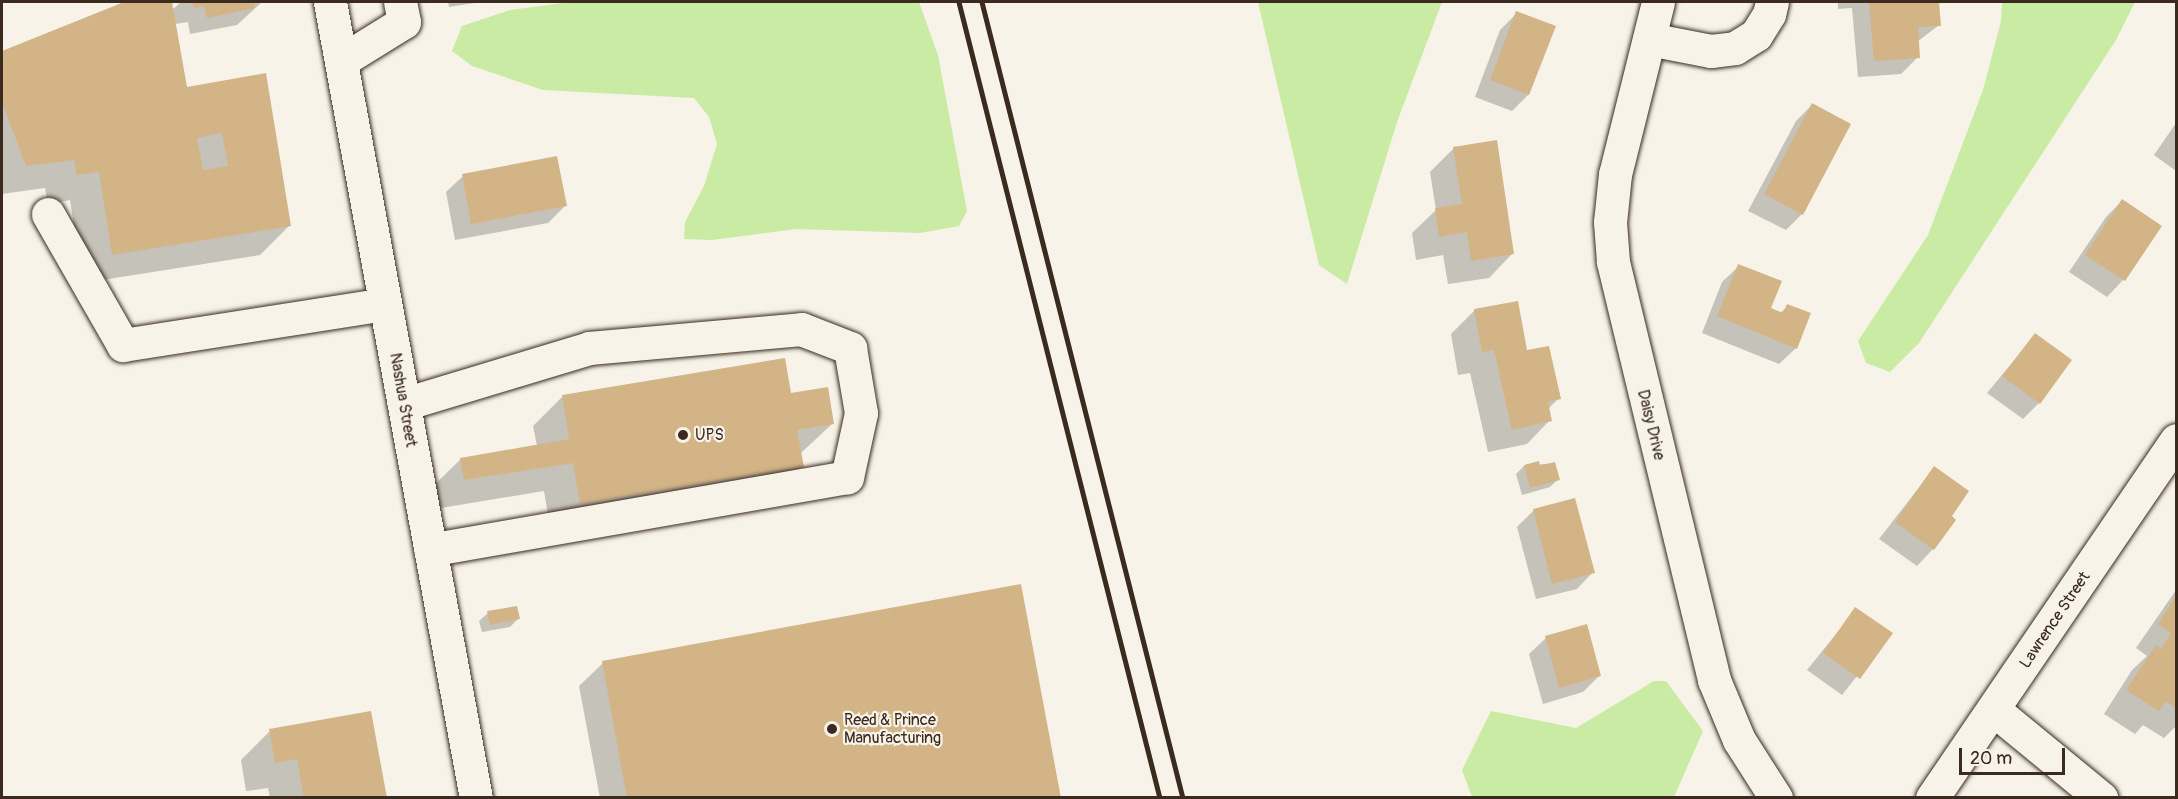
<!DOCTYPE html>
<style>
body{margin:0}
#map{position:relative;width:2178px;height:799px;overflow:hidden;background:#f7f3e8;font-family:Pangolin,sans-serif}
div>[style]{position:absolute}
.green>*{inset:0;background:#caeba4}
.shadow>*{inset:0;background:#0003}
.building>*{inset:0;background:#d3b487}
.roads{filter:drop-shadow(0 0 2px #3b2a1e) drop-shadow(0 0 2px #3b2a1e)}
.minor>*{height:33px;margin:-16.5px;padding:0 16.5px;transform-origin:16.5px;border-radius:16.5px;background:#f7f3e8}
.major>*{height:33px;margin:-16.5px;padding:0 16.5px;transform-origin:16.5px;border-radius:16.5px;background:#f7f3e8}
.rail>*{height:4.5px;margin:-2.25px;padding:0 2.25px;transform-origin:2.25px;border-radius:2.25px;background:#3b2a1e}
.dots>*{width:16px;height:16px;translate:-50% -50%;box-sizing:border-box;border:3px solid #f7f3e8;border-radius:50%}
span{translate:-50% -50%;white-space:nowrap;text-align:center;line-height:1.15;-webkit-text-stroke:4.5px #f7f3e8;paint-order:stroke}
.street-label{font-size:16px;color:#3b2a1e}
.poi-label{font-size:16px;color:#3b2a1e}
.left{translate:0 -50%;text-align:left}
.frame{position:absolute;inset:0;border:3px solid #3b2a1e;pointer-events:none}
.scale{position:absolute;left:1959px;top:748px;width:106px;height:27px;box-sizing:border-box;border:3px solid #3b2a1e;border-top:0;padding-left:8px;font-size:18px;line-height:21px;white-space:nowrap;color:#3b2a1e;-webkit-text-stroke:4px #f7f3e8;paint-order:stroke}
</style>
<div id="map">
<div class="green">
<i style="clip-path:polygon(570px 2px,919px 2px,938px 55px,967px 211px,959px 226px,920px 233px,796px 229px,712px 240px,684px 239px,685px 222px,704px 186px,717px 144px,709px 117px,694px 98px,543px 90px,472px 66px,452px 51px,462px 26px,510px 10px)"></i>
<i style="clip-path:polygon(1258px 2px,1442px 2px,1397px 122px,1347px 284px,1319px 265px)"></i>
<i style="clip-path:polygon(2002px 2px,2135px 2px,2116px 40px,1919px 343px,1890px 372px,1866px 363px,1858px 341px,1928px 235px,1983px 90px,2001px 21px)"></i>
<i style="clip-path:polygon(1654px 681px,1666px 681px,1703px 731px,1674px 797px,1472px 797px,1462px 770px,1491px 711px,1576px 728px)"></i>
</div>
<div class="shadow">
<i style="clip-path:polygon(128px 2px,171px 2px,172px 10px,181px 2px,262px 2px,237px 25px,190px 34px,188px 22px,175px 24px,186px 89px,265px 75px,289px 226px,260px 255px,83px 283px,70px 200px,48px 204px,45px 188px,2px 194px,2px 52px)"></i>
<i style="clip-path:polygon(448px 2px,481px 2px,449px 7px)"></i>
<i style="clip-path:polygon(1838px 2px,1938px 2px,1939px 25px,1917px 42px,1918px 57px,1901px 74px,1858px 77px,1852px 8px,1838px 9px)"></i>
<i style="clip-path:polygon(1517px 13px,1528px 95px,1512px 111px,1475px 97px,1500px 30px)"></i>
<i style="clip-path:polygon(1812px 105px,1802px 214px,1786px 230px,1748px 211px,1796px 121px)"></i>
<i style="clip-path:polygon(2176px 123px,2176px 171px,2154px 155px)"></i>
<i style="clip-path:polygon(1454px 148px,1512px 254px,1489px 278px,1448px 284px,1443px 255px,1416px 260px,1412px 233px,1436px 210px,1430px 172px)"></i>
<i style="clip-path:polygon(463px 176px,565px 206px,548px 223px,455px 240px,446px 192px)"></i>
<i style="clip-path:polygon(2122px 201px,2160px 226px,2123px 280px,2107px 297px,2069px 272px,2106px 217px)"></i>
<i style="clip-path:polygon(1739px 266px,1769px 309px,1780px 313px,1788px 306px,1796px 348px,1779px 364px,1702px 333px,1722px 282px)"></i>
<i style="clip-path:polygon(1475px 310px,1526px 351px,1559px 398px,1548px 409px,1550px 420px,1527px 444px,1488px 452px,1470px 373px,1458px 375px,1451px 334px)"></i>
<i style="clip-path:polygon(2035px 335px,2039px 403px,2023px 419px,1987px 393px)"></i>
<i style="clip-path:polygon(784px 360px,790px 395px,832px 424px,800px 454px,802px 466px,773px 495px,551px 532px,544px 491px,435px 509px,431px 488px,461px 459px,537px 446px,533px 426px,562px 397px)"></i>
<i style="clip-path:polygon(1554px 463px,1558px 479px,1550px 487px,1522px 495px,1516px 474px,1524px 466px)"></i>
<i style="clip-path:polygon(1934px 468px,1950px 517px,1933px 549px,1917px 566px,1879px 539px)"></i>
<i style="clip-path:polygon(1574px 500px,1593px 572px,1577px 589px,1536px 599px,1517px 527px,1533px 511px)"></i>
<i style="clip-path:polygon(2176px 590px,2176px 726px,2164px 738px,2143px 725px,2135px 734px,2104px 714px,2132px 670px,2147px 656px,2136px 648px)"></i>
<i style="clip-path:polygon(1856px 609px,1891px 633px,1842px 695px,1807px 670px)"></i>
<i style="clip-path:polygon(488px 613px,518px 619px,510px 627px,482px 632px,479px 621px)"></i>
<i style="clip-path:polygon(1546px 638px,1599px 676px,1583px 692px,1543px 704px,1529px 654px)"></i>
<i style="clip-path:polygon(603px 663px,1060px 798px,600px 798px,579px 686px)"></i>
<i style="clip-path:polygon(270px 731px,385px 798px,270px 798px,268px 788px,246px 791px,241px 760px)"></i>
</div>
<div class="building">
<i style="clip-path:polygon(evenodd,124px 2px,172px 2px,187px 87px,266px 73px,291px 226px,112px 255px,99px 172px,77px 175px,74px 160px,26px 166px,2px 102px,2px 51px,124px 2px,222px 133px,228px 166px,203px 170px,197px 138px,222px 133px)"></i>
<i style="clip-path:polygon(192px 2px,254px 2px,255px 8px,207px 18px,204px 6px,194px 8px)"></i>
<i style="clip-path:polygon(1869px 2px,1939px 2px,1941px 26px,1918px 27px,1920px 58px,1874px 61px)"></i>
<i style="clip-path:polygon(1516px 11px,1556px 26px,1529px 95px,1490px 80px)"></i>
<i style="clip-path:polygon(1812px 103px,1851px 124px,1803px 215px,1764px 194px)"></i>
<i style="clip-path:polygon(1497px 140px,1514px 254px,1471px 261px,1467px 232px,1439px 237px,1435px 208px,1462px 204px,1453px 147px)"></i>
<i style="clip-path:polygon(557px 156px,567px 206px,471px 224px,462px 174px)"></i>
<i style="clip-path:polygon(2122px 199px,2162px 226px,2125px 281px,2085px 255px)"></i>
<i style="clip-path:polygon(1738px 264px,1782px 281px,1771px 308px,1783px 313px,1787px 304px,1811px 313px,1797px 349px,1717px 316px)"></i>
<i style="clip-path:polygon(1518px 301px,1527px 350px,1549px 346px,1561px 399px,1548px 402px,1552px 421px,1512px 430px,1494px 350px,1482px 352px,1474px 309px)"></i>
<i style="clip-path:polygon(2035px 333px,2072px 360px,2040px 404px,2002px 376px)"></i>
<i style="clip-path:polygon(785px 358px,791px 393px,828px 387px,834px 424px,797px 430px,804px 467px,580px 504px,573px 463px,464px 480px,460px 458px,569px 439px,562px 395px)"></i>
<i style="clip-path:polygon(1539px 461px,1540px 466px,1555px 462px,1560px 480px,1530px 488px,1524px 465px)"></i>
<i style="clip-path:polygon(1934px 466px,1969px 491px,1952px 516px,1956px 520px,1934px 550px,1895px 522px)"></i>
<i style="clip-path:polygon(1575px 498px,1595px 573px,1552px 584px,1533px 509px)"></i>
<i style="clip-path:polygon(1021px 584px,1061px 798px,627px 798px,602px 661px)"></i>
<i style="clip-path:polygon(2176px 596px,2176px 708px,2166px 701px,2159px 711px,2126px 690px,2156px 645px,2161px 649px,2171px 633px,2158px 624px)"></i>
<i style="clip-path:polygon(517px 606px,520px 619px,490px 625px,487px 611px)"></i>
<i style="clip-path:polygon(1855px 607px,1893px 633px,1860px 679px,1823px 653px)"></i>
<i style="clip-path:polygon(1587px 624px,1601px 676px,1559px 688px,1545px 636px)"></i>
<i style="clip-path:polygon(371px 711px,387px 798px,304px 798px,297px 759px,275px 763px,269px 729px)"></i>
</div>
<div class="roads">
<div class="minor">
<i style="left:1658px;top:2px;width:177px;rotate:104deg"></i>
<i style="left:1615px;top:174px;width:48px;rotate:95.9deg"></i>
<i style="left:1610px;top:222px;width:40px;rotate:85.7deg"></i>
<i style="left:1613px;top:262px;width:430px;rotate:76.4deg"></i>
<i style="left:1714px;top:680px;width:65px;rotate:67.4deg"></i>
<i style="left:1739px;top:740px;width:69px;rotate:57.5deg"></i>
<i style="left:1649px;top:39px;width:63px;rotate:11deg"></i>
<i style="left:1711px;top:51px;width:24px;rotate:-7deg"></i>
<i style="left:1735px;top:48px;width:25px;rotate:-32deg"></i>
<i style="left:1756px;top:35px;width:25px;rotate:-58deg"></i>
<i style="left:1769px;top:14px;width:12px;rotate:-76deg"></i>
<i style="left:341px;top:61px;width:74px;rotate:-31.8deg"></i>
<i style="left:404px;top:22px;width:20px;rotate:-101deg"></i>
<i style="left:48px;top:214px;width:151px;rotate:60.2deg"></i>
<i style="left:123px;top:345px;width:265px;rotate:-8.9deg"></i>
<i style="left:404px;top:404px;width:193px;rotate:-16.8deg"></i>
<i style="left:589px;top:348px;width:213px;rotate:-5.1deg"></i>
<i style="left:801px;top:329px;width:53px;rotate:21.2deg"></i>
<i style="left:850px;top:348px;width:66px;rotate:80.4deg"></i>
<i style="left:861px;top:413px;width:66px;rotate:102.3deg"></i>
<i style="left:847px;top:477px;width:423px;rotate:170.1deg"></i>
<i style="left:1994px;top:710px;width:139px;rotate:39.4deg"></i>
<i style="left:1932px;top:798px;width:433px;rotate:-55.7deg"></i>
</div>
<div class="major">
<i style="left:330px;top:2px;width:809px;rotate:79.61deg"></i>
</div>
</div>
<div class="rail">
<i style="left:959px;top:2px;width:821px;rotate:75.83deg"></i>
<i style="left:982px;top:2px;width:821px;rotate:75.83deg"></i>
</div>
<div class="dots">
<i style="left:683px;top:435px;background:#3b2a1e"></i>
<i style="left:832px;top:729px;background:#3b2a1e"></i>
</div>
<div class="street-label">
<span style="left:403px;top:400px;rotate:80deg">Nashua Street</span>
<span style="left:1651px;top:425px;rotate:76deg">Daisy Drive</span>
<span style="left:2055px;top:620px;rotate:-56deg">Lawrence Street</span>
</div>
<div class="poi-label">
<span class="left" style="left:695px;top:435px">UPS</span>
<span class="left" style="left:844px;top:729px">Reed &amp; Prince<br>Manufacturing</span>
</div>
<div class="frame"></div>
<div class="scale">20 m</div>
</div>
